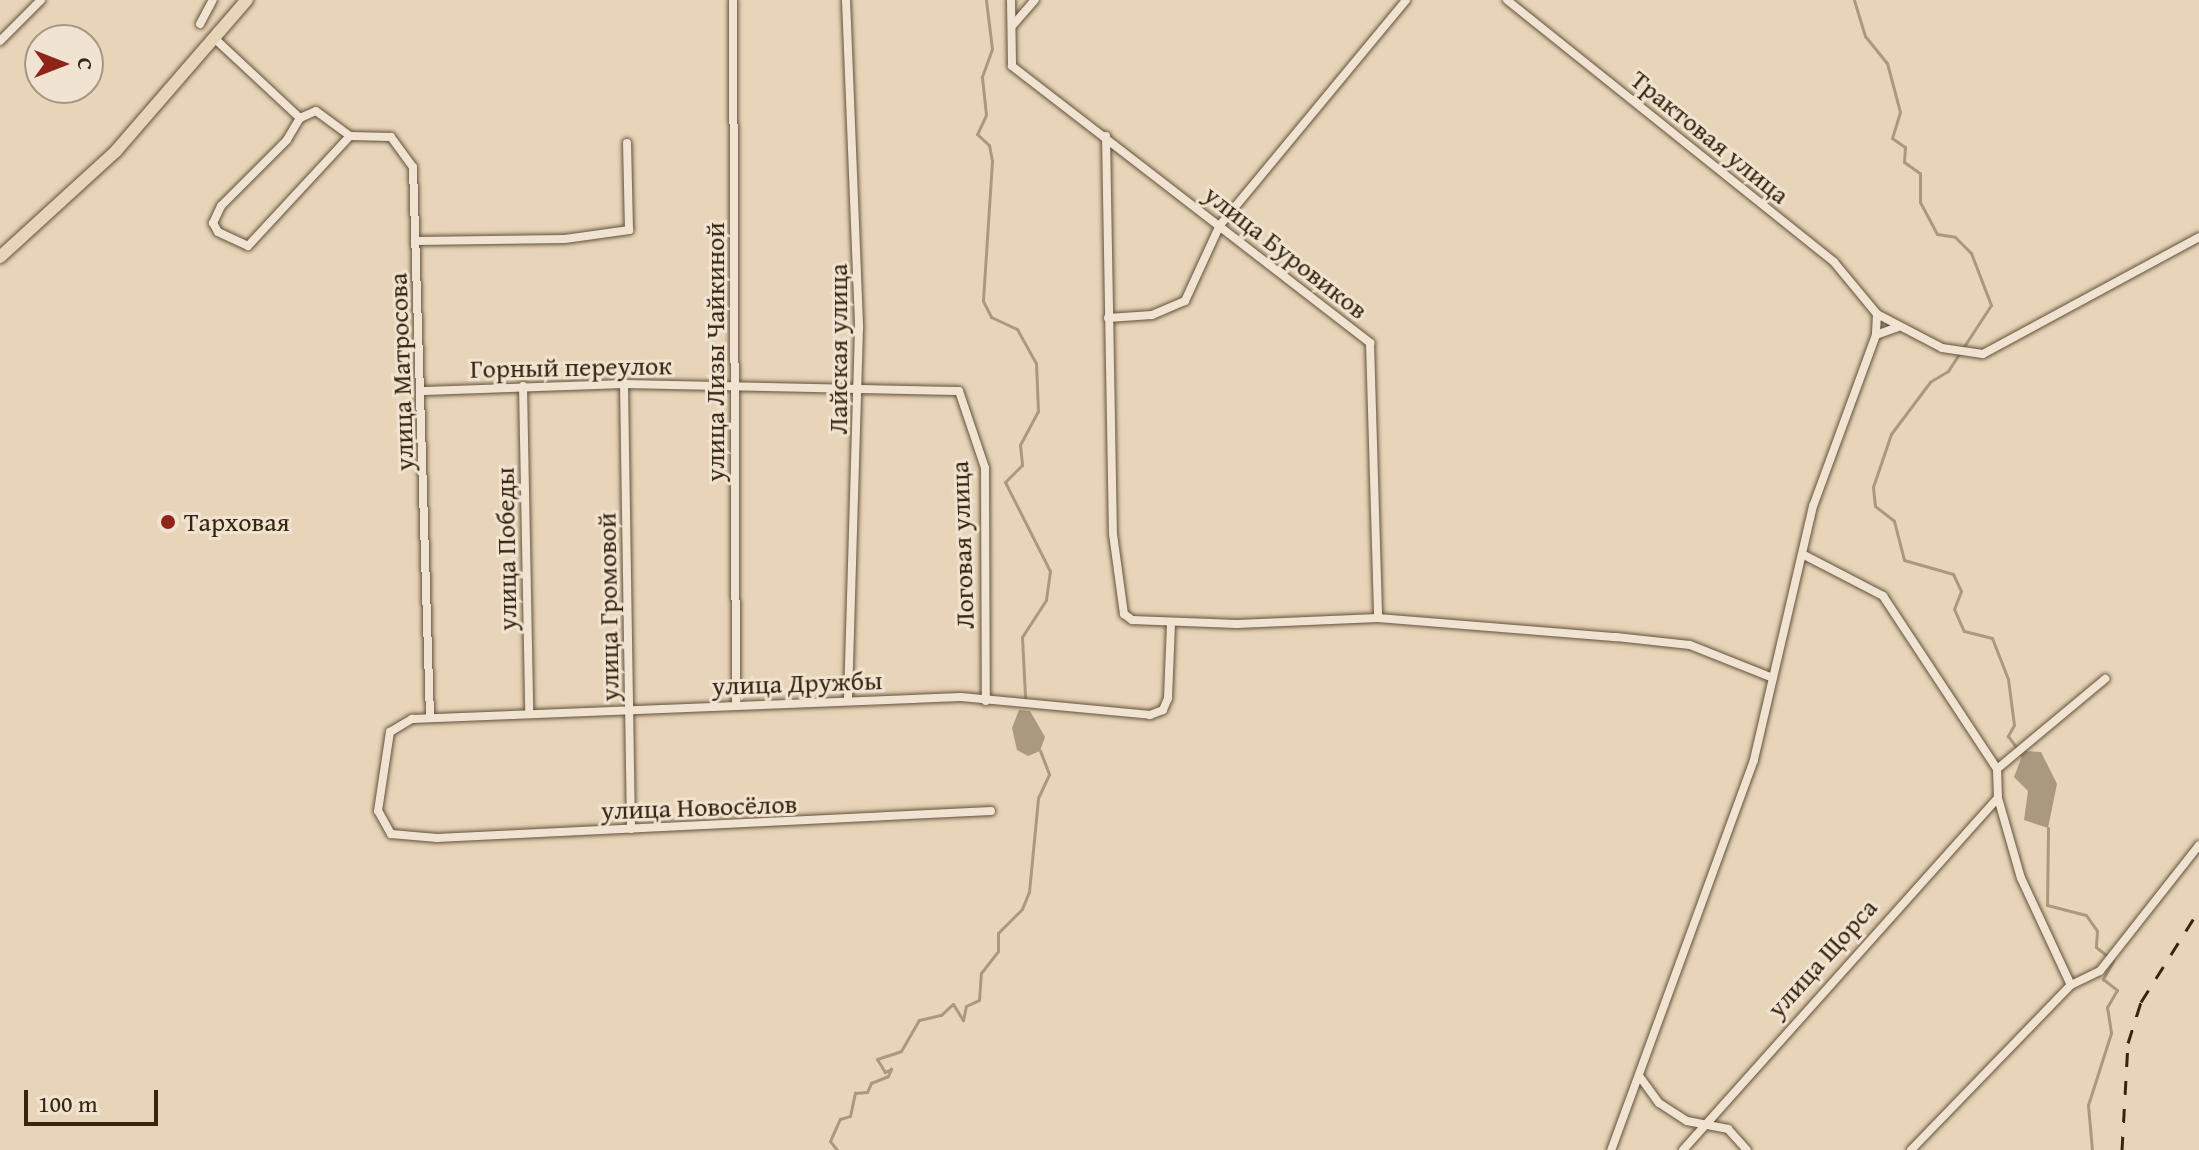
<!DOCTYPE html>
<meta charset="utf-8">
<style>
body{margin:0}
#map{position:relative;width:2199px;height:1150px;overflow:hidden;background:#e8d4b8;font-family:"Gentium Book Plus",serif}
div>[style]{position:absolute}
.water>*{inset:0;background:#ab997f}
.stream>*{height:3px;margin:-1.5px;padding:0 1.5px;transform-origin:1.5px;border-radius:1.5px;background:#ab997f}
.roads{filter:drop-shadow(0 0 2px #62523a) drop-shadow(0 0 2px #62523a)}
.minor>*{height:8px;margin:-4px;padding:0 4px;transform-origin:4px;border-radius:4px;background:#f0e3d1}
.primary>*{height:12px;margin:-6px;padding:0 6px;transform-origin:6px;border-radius:6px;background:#e8d4b8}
.rail>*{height:3px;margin-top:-1.5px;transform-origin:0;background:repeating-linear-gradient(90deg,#362610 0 14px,transparent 0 28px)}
.dots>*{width:22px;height:22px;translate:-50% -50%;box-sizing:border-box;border:4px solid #f0e3d1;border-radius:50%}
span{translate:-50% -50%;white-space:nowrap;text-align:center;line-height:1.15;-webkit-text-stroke:6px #f0e3d1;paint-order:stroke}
.street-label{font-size:26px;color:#362610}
.poi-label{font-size:26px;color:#362610}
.left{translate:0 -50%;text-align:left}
.north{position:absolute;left:24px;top:24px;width:80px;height:80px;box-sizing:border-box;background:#f0e3d1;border:2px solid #a69784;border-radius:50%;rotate:90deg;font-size:22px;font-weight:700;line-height:32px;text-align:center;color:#362610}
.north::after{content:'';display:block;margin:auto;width:28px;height:36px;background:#8f2418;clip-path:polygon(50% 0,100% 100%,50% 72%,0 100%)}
.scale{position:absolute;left:24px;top:1090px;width:134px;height:36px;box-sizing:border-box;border:4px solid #362610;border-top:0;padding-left:10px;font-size:24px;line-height:28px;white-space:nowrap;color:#362610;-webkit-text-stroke:6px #f0e3d1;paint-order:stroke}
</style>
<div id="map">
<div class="water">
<i style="clip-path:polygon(1019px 710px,1030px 711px,1045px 737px,1040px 751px,1028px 756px,1017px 750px,1012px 728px)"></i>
<i style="clip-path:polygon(2024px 751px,2041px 752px,2057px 784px,2048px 828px,2024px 820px,2028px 791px,2014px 777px)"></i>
</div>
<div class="stream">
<i style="left:986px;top:0;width:49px;rotate:83deg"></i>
<i style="left:992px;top:49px;width:30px;rotate:110deg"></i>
<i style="left:982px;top:77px;width:38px;rotate:84deg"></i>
<i style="left:986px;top:115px;width:21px;rotate:115deg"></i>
<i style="left:977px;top:134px;width:16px;rotate:43deg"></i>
<i style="left:989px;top:145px;width:16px;rotate:79deg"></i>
<i style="left:992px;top:161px;width:140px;rotate:93.7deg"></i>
<i style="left:983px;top:301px;width:18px;rotate:63deg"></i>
<i style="left:991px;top:317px;width:29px;rotate:25deg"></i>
<i style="left:1017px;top:329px;width:39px;rotate:61deg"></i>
<i style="left:1036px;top:363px;width:48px;rotate:87.6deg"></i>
<i style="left:1038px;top:411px;width:38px;rotate:118deg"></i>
<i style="left:1020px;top:445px;width:20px;rotate:84deg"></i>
<i style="left:1022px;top:465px;width:24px;rotate:135deg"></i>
<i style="left:1005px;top:482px;width:100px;rotate:63.2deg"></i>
<i style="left:1050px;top:571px;width:29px;rotate:98deg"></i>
<i style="left:1046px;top:600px;width:44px;rotate:123deg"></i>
<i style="left:1022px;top:637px;width:60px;rotate:87.1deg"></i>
<i style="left:1854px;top:0;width:38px;rotate:73deg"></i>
<i style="left:1865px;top:36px;width:35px;rotate:51deg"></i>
<i style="left:1887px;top:63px;width:51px;rotate:75.1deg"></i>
<i style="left:1900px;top:112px;width:27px;rotate:107deg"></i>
<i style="left:1892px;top:138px;width:16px;rotate:35deg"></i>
<i style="left:1905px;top:147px;width:15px;rotate:94deg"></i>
<i style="left:1904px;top:162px;width:19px;rotate:35deg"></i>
<i style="left:1920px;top:173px;width:29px;rotate:90deg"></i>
<i style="left:1920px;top:202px;width:36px;rotate:62deg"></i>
<i style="left:1937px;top:234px;width:18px;rotate:9deg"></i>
<i style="left:1955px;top:237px;width:23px;rotate:45deg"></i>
<i style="left:1971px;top:253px;width:56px;rotate:69deg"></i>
<i style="left:1991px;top:305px;width:79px;rotate:123.1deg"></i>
<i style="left:1948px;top:371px;width:21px;rotate:149deg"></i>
<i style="left:1930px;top:382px;width:65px;rotate:126.9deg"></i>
<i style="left:1891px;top:434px;width:56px;rotate:108.8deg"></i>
<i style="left:1873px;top:487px;width:19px;rotate:84deg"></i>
<i style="left:1875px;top:506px;width:24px;rotate:38deg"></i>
<i style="left:1894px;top:521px;width:40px;rotate:75.6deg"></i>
<i style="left:1904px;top:560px;width:51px;rotate:15.9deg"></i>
<i style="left:1953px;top:574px;width:19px;rotate:65deg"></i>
<i style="left:1961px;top:591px;width:19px;rotate:111deg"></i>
<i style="left:1954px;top:609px;width:24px;rotate:66deg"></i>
<i style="left:1964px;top:631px;width:29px;rotate:14deg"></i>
<i style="left:1992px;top:638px;width:44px;rotate:68.7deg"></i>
<i style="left:2008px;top:679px;width:46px;rotate:82.6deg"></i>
<i style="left:2014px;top:725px;width:13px;rotate:119deg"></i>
<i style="left:2008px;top:736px;width:26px;rotate:54deg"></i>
<i style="left:2048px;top:828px;width:77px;rotate:90.7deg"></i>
<i style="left:2047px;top:905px;width:40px;rotate:14.4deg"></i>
<i style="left:2086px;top:915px;width:19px;rotate:55deg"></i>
<i style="left:2097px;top:931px;width:16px;rotate:94deg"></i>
<i style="left:2096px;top:947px;width:22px;rotate:39deg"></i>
<i style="left:2113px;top:961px;width:21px;rotate:119deg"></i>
<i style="left:2103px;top:979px;width:18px;rotate:38deg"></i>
<i style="left:2117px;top:990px;width:20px;rotate:120deg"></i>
<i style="left:2107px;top:1007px;width:26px;rotate:81deg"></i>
<i style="left:2111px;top:1033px;width:76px;rotate:107.7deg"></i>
<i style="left:2088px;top:1105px;width:45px;rotate:84.9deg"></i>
<i style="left:837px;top:1150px;width:11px;rotate:-128deg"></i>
<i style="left:830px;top:1141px;width:24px;rotate:-66deg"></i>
<i style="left:840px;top:1119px;width:10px;rotate:-17deg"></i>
<i style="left:850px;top:1116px;width:24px;rotate:-78deg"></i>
<i style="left:855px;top:1093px;width:12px;rotate:-5deg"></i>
<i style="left:867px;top:1092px;width:10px;rotate:-66deg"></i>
<i style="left:871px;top:1083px;width:18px;rotate:-22deg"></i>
<i style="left:888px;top:1076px;width:8px;rotate:-67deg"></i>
<i style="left:891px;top:1069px;width:7px;rotate:153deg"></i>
<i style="left:885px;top:1072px;width:15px;rotate:-122deg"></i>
<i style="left:877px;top:1059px;width:25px;rotate:-18deg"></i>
<i style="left:901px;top:1051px;width:36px;rotate:-60deg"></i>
<i style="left:919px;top:1020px;width:23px;rotate:-13deg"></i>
<i style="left:941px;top:1015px;width:16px;rotate:-43deg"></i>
<i style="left:953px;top:1004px;width:19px;rotate:58deg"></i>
<i style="left:963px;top:1020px;width:14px;rotate:-78deg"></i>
<i style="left:966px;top:1006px;width:14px;rotate:-25deg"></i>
<i style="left:979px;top:1000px;width:27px;rotate:-86deg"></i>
<i style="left:981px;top:973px;width:28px;rotate:-52deg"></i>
<i style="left:998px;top:951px;width:18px;rotate:-90deg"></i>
<i style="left:998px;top:933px;width:34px;rotate:-45deg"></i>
<i style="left:1022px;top:909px;width:18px;rotate:-68deg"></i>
<i style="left:1029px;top:892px;width:94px;rotate:-84.5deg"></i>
<i style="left:1038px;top:798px;width:26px;rotate:-65deg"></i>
<i style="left:1049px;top:774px;width:25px;rotate:-111deg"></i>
</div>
<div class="roads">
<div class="minor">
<i style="left:733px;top:0;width:705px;rotate:89.76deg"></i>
<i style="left:846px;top:0;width:328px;rotate:87.7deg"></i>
<i style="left:859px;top:328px;width:370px;rotate:91.7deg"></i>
<i style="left:1011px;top:0;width:66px;rotate:89.1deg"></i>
<i style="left:1012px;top:66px;width:453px;rotate:37.7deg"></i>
<i style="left:1370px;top:343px;width:275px;rotate:88.3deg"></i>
<i style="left:1507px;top:0;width:419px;rotate:38.7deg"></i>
<i style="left:1834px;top:262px;width:67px;rotate:50.4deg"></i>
<i style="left:1877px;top:314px;width:21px;rotate:93deg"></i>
<i style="left:1876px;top:335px;width:182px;rotate:110.2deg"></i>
<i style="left:1813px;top:506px;width:261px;rotate:103.1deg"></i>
<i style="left:1754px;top:760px;width:415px;rotate:110.1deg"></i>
<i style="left:200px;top:24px;width:27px;rotate:-62deg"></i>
<i style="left:1013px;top:25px;width:33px;rotate:-49deg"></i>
<i style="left:213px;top:37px;width:119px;rotate:43deg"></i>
<i style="left:300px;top:118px;width:26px;rotate:121deg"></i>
<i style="left:287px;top:140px;width:93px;rotate:135deg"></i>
<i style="left:221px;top:206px;width:19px;rotate:115deg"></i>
<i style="left:213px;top:223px;width:10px;rotate:61deg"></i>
<i style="left:218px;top:232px;width:33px;rotate:25deg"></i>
<i style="left:248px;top:246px;width:150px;rotate:-47.2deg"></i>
<i style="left:0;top:41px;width:58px;rotate:-45deg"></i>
<i style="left:300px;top:118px;width:17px;rotate:-24deg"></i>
<i style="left:316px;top:111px;width:42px;rotate:36.3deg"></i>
<i style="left:350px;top:136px;width:41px;rotate:1.4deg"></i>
<i style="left:391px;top:137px;width:37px;rotate:54deg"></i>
<i style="left:413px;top:167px;width:550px;rotate:88.23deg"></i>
<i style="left:1106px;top:136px;width:398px;rotate:89deg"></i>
<i style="left:1113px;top:534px;width:81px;rotate:82.2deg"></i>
<i style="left:1124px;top:614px;width:10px;rotate:37deg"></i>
<i style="left:1132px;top:620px;width:105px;rotate:2.2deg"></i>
<i style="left:1237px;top:624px;width:141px;rotate:-2.4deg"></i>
<i style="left:1378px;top:618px;width:239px;rotate:4.6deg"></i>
<i style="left:1616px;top:637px;width:74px;rotate:6.2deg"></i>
<i style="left:1690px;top:645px;width:89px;rotate:21.7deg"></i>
<i style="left:415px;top:241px;width:150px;rotate:-0.8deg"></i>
<i style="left:565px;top:239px;width:65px;rotate:-8deg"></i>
<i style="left:629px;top:230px;width:87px;rotate:-91.3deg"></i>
<i style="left:1877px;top:314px;width:73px;rotate:27.6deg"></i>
<i style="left:1942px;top:348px;width:41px;rotate:8.3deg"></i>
<i style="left:1983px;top:354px;width:246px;rotate:-28.4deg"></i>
<i style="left:1108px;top:318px;width:44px;rotate:-3.9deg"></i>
<i style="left:1152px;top:315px;width:36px;rotate:-23deg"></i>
<i style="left:1185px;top:301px;width:84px;rotate:-65.3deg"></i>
<i style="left:1220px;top:225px;width:292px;rotate:-50.4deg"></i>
<i style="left:1876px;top:335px;width:23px;rotate:-20deg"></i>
<i style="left:624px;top:384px;width:445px;rotate:89.1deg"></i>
<i style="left:523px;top:386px;width:325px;rotate:88.9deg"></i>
<i style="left:424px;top:391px;width:200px;rotate:-2deg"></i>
<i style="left:624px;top:384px;width:335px;rotate:1.2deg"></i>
<i style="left:959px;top:391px;width:81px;rotate:71.3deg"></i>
<i style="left:985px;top:468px;width:233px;rotate:89.8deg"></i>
<i style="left:1804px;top:555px;width:89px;rotate:27.4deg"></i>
<i style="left:1883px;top:596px;width:207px;rotate:56.6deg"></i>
<i style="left:1997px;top:769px;width:29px;rotate:88deg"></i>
<i style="left:1998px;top:798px;width:83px;rotate:74deg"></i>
<i style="left:2021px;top:878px;width:118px;rotate:65deg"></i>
<i style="left:1997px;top:769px;width:141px;rotate:-39.8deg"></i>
<i style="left:991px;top:811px;width:555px;rotate:177.21deg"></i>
<i style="left:437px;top:838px;width:46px;rotate:-175deg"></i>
<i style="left:391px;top:834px;width:26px;rotate:-119deg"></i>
<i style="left:378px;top:811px;width:80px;rotate:-81.4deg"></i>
<i style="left:390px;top:732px;width:26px;rotate:-31deg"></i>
<i style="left:412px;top:719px;width:549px;rotate:-2.29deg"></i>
<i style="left:961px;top:697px;width:190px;rotate:5.4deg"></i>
<i style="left:1150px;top:715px;width:14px;rotate:-21deg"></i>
<i style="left:1163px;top:710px;width:13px;rotate:-67deg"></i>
<i style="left:1168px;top:698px;width:76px;rotate:-87.7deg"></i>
<i style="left:1640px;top:1077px;width:32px;rotate:54deg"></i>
<i style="left:1659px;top:1103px;width:33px;rotate:33deg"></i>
<i style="left:1687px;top:1121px;width:42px;rotate:11deg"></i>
<i style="left:1728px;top:1129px;width:28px;rotate:48deg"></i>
<i style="left:1683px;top:1150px;width:472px;rotate:-48.2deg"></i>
<i style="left:1911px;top:1150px;width:230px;rotate:-45.9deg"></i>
<i style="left:2071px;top:985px;width:32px;rotate:-26deg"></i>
<i style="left:2100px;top:971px;width:160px;rotate:-51.8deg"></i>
</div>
<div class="primary">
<i style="left:0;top:257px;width:157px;rotate:-42.4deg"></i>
<i style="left:116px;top:151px;width:200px;rotate:-49.1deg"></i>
</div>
</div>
<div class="rail">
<i style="left:2122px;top:1150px;width:107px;rotate:-86.8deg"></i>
<i style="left:2128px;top:1043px;width:43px;rotate:-72.4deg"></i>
<i style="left:2141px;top:1002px;width:109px;rotate:-57.8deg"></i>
</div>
<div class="dots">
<i style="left:168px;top:522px;background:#8f2418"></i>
</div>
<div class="street-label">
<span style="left:1710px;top:137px;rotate:39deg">Трактовая улица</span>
<span style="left:1286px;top:252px;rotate:38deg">улица Буровиков</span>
<span style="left:838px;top:349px;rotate:-90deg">Лайская улица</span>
<span style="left:715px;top:352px;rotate:-90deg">улица Лизы Чайкиной</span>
<span style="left:571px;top:367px;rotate:-1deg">Горный переулок</span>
<span style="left:401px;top:372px;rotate:-92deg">улица Матросова</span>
<span style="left:962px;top:545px;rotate:-92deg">Логовая улица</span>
<span style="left:506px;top:549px;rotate:-91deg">улица Победы</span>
<span style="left:608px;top:607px;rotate:-91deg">улица Громовой</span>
<span style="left:797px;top:683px;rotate:-2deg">улица Дружбы</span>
<span style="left:699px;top:807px;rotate:-2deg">улица Новосёлов</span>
<span style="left:1822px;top:958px;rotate:-48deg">улица Щорса</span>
</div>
<div class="poi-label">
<span class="left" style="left:184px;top:522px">Тарховая</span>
</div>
<div class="north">С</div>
<div class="scale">100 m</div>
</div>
